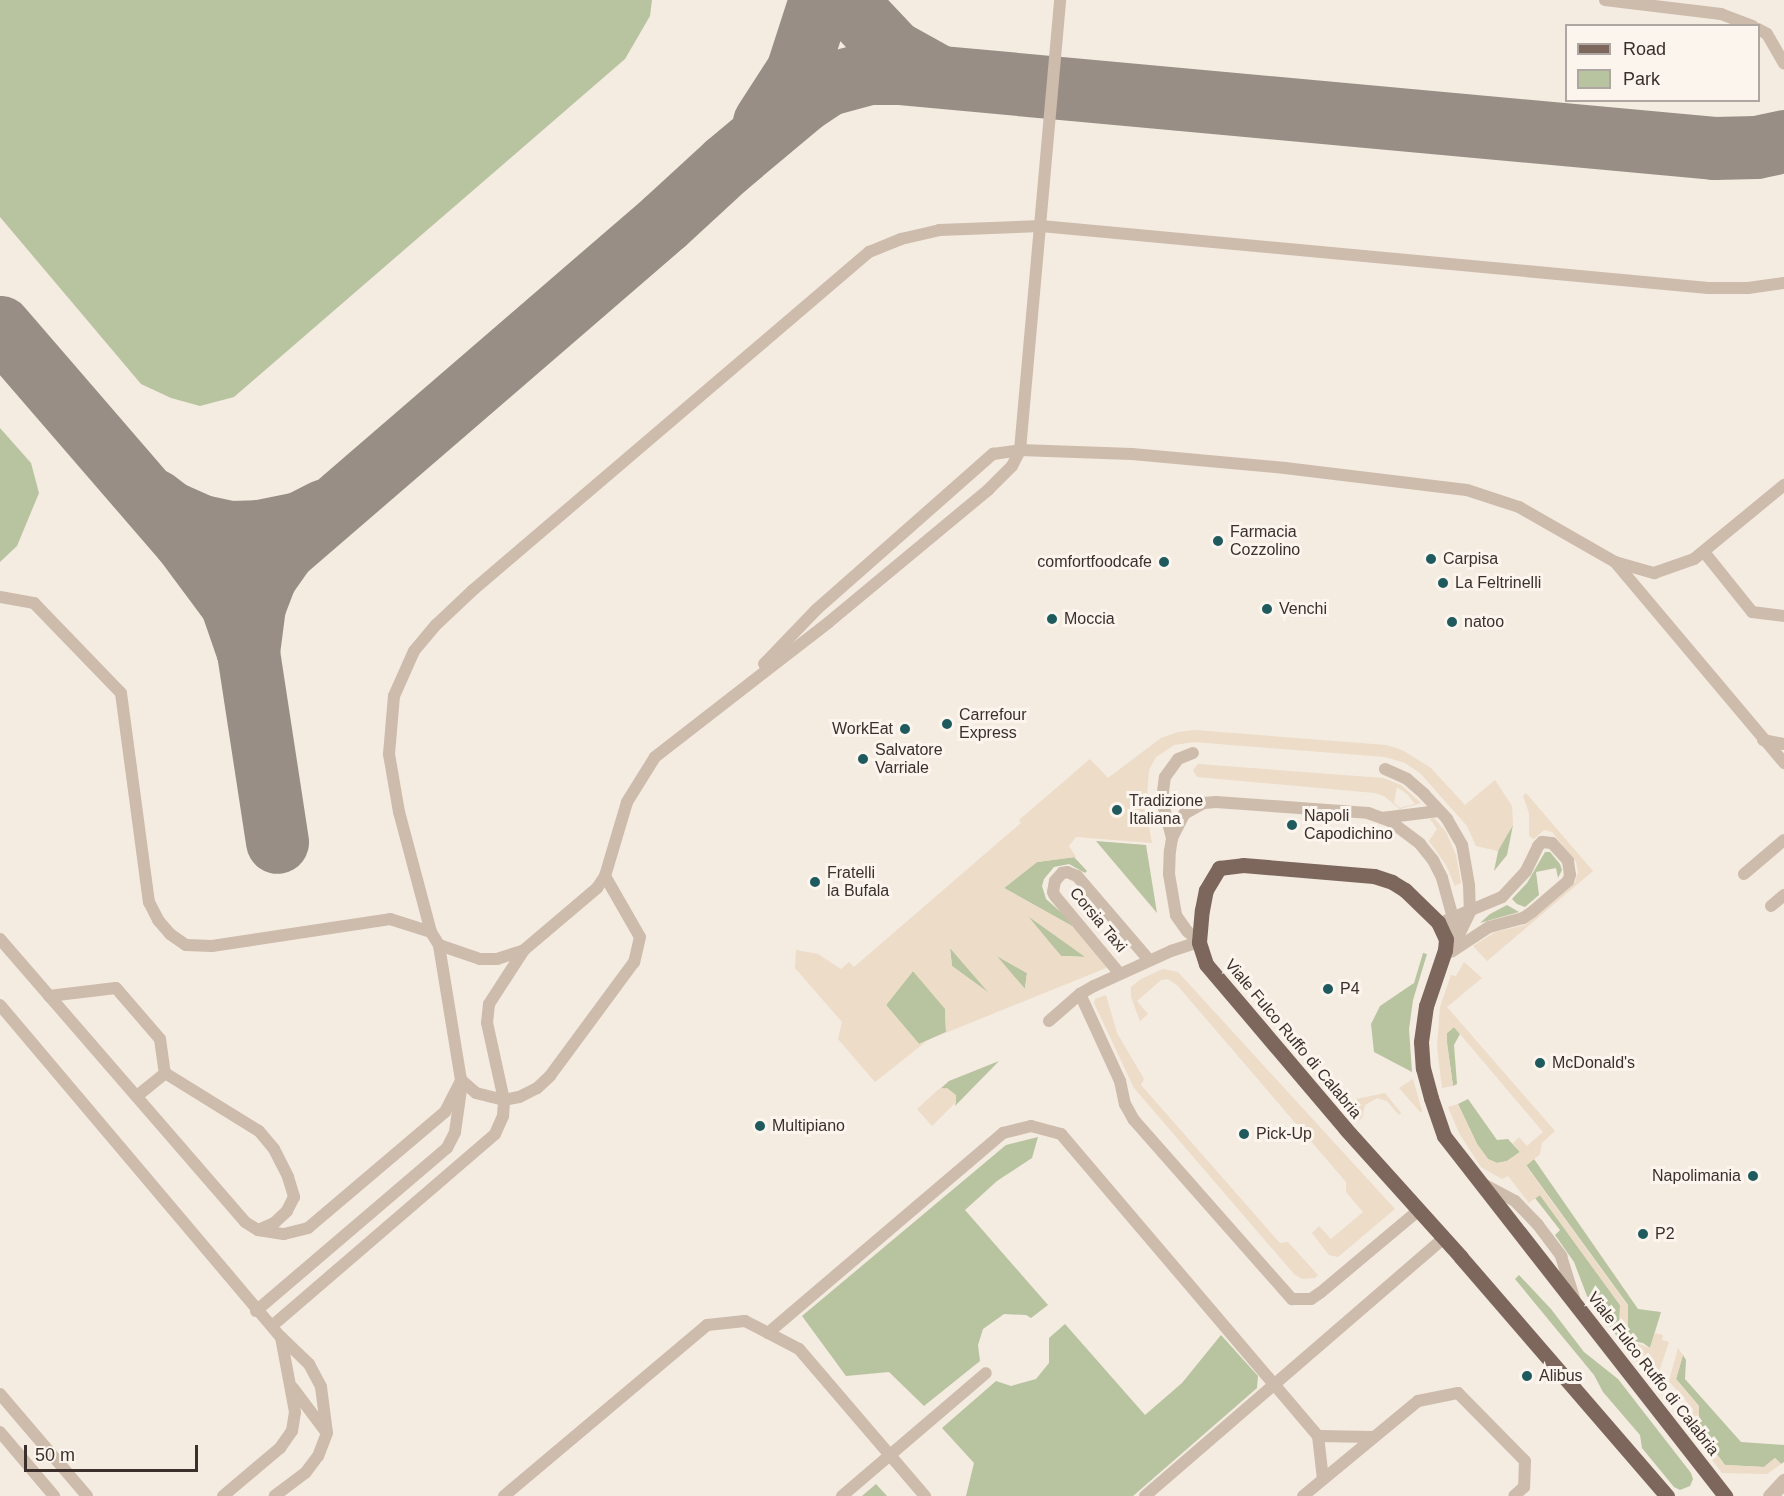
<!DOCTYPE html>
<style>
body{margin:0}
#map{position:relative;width:1784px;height:1496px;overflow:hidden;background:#f4ebe1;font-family:Arial,sans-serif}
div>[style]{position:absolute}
.green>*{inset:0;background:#b8c4a0}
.plaza>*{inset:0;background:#ecdcc8}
.taxiway>*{height:63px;margin:-31.5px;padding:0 31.5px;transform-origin:31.5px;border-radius:31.5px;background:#988e86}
.service>*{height:12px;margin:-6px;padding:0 6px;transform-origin:6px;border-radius:6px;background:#cdbbac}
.minor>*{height:15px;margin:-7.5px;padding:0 7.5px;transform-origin:7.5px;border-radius:7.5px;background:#cdbbac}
.primary>*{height:15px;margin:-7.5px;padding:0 7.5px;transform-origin:7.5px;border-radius:7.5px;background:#7d675c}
.dots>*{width:16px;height:16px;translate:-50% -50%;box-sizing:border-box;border:3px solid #fbf5ee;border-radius:50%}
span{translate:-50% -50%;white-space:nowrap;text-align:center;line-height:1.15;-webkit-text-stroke:6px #fbf5ee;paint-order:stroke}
.poi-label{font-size:16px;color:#3b302b}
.left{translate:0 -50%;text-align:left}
.right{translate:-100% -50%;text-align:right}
.street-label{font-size:16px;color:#3b302b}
.legend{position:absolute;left:1565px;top:24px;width:195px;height:78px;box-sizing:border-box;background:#fbf5ee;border:2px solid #aea6a0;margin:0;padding:8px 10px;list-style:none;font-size:18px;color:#3b302b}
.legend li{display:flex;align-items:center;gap:12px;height:30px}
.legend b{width:30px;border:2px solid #aea6a0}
.scale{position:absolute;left:24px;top:1445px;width:174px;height:27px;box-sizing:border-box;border:3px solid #3b302b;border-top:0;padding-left:8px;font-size:18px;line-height:21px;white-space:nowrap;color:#3b302b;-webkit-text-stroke:4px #fbf5ee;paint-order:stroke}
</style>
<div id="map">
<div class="green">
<i style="clip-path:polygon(0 0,652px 0,650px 16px,625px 59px,234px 397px,200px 406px,171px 398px,141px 384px,0 217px)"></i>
<i style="clip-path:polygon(0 428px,31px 463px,39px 493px,17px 546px,0 562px)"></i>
<i style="clip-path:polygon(1513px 825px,1507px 855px,1494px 871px,1499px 847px)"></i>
<i style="clip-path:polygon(1096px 841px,1146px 845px,1157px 913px)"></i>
<i style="clip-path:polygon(1545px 852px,1550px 852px,1560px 864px,1562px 870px,1558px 878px,1556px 868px,1536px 872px,1539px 895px,1525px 907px,1517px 904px,1512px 899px,1527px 883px)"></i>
<i style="clip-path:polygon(1074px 857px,1087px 871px,1085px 873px,1069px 864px,1054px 867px,1044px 879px,1042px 886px,1046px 899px,1072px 922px,1072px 926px,1004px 888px,1037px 862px)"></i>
<i style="clip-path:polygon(1507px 905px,1519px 912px,1480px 923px,1490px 914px)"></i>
<i style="clip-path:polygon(1025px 914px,1086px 957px,1061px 956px)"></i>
<i style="clip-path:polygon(950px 948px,991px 995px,952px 966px)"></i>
<i style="clip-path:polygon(1423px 953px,1427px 954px,1413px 1000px,1409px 1029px,1412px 1072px,1374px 1052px,1371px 1024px,1380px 1006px,1414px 983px)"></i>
<i style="clip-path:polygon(995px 955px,1027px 973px,1025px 989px)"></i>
<i style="clip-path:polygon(913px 971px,945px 1008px,946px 1032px,919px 1044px,886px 1005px)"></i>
<i style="clip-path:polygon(1454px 1027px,1460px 1034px,1454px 1045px,1457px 1084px,1453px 1086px,1447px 1043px,1447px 1033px)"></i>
<i style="clip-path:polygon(999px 1061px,955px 1106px,956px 1102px,943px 1088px,940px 1089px,949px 1081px)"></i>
<i style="clip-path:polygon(1468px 1099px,1497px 1140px,1508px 1139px,1520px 1152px,1507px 1161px,1497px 1163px,1488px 1159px,1477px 1144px,1458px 1104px)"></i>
<i style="clip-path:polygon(1038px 1137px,1032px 1158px,997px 1181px,965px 1210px,1048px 1305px,1031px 1318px,1026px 1315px,1004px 1314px,983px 1329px,978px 1345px,980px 1361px,924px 1406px,889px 1372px,846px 1376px,802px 1316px,1006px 1145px)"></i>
<i style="clip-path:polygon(1534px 1159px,1638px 1309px,1661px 1312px,1650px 1348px,1643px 1343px,1628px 1340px,1628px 1305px,1526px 1165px)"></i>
<i style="clip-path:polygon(1540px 1195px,1620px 1305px,1619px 1339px,1587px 1296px,1574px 1262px,1555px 1235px,1560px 1230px,1535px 1198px)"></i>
<i style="clip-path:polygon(1519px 1275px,1551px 1309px,1584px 1352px,1618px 1379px,1691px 1473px,1693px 1479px,1690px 1486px,1680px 1490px,1674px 1487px,1642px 1448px,1640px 1435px,1603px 1392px,1594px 1375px,1515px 1279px)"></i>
<i style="clip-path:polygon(1065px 1324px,1145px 1415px,1182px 1383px,1221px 1335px,1258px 1376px,1257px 1388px,1133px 1496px,966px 1496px,974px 1463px,942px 1428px,996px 1381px,1011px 1386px,1036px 1379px,1049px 1363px,1049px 1338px)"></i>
<i style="clip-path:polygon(1683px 1355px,1686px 1360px,1685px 1379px,1741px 1442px,1784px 1445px,1784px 1462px,1781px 1464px,1775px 1458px,1764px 1467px,1725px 1465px,1699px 1431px,1699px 1406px,1676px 1379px)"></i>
<i style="clip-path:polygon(876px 1484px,887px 1496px,862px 1496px)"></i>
</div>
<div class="plaza">
<i style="clip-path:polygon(evenodd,1195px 730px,1386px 745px,1402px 750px,1431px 768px,1465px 805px,1495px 780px,1512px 806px,1513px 825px,1498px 851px,1476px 846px,1467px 826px,1420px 773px,1405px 763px,1385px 757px,1194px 742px,1174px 745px,1156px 757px,1149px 770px,1146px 810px,1152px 843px,1076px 837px,1069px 846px,1076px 857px,1037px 862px,1004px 888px,1072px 926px,1108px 966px,1106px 968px,928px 1040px,875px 1082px,838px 1039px,842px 1022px,795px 968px,796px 950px,818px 954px,841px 969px,849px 962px,854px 967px,1021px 823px,1019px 820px,1090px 759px,1108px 778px,1161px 738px,1178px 732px,1195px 730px,1028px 916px,1085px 957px,1061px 956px,1028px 916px,1195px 730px,950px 949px,951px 949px,988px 992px,952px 966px,950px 949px,1195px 730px,997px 956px,1027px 973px,1025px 988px,1024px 988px,997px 956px,1195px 730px,913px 971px,945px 1009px,946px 1032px,919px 1044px,886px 1005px,913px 971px)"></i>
<i style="clip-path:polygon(evenodd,1198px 764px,1383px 778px,1401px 785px,1421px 803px,1400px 809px,1384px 796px,1375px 793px,1197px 777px,1193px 770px,1198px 764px,1397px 787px,1407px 794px,1415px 804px,1400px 808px,1394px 803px,1397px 787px)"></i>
<i style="clip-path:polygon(1526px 793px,1593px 871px,1487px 961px,1473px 946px,1495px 932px,1525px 925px,1575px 882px,1578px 872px,1576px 862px,1552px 832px,1544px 830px,1534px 839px,1529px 836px,1529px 813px,1523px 796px)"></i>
<i style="clip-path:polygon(1434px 818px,1446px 832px,1456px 855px,1461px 883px,1455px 886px,1446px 865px,1429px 841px,1437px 829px,1430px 819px)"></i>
<i style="clip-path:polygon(1464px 962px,1482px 978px,1447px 1007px,1555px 1131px,1542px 1143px,1540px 1154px,1526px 1166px,1628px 1306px,1628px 1340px,1650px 1348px,1655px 1333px,1663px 1335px,1662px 1340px,1669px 1342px,1657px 1377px,1647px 1376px,1619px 1339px,1620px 1305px,1540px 1195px,1529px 1203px,1508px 1176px,1502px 1179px,1481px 1167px,1459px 1133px,1448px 1107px,1458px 1104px,1477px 1144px,1488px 1159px,1497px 1163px,1507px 1161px,1520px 1152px,1513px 1143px,1519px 1137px,1527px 1146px,1543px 1132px,1454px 1027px,1447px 1033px,1447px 1043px,1453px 1086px,1442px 1088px,1437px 1047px,1440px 1007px,1451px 975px,1456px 976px)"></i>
<i style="clip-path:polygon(1163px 969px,1178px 972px,1395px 1209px,1338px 1257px,1329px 1255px,1312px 1233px,1319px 1226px,1331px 1239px,1363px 1212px,1346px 1192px,1346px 1182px,1177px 985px,1168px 979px,1161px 980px,1137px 1001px,1148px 1014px,1140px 1021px,1131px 997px,1131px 987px,1141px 979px)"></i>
<i style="clip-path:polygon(1106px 995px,1117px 1033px,1144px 1079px,1141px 1085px,1280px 1243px,1288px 1242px,1318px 1275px,1315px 1278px,1302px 1279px,1294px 1274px,1134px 1088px,1094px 1003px,1095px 999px)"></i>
<i style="clip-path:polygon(1413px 1079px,1422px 1111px,1421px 1113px,1399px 1088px)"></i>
<i style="clip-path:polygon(947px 1088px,956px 1095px,956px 1102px,932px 1126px,917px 1109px,939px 1089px)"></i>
<i style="clip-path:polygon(1385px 1093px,1401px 1113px,1399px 1115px,1387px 1101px,1377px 1098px,1365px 1105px,1362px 1118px,1358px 1121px,1355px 1117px,1356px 1099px)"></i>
<i style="clip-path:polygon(1678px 1348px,1683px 1355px,1676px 1379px,1699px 1406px,1699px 1431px,1725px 1465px,1764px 1467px,1775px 1458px,1781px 1464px,1767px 1474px,1722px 1473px,1692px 1434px,1693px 1409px,1669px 1381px)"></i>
</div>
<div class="taxiway">
<i style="left:852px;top:0;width:17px;rotate:65deg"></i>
<i style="left:859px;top:15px;width:50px;rotate:46.6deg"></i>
<i style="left:893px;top:51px;width:51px;rotate:29.1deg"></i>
<i style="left:764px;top:122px;width:61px;rotate:-57.1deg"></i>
<i style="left:797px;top:71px;width:75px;rotate:-72.1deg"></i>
<i style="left:0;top:327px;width:281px;rotate:49.2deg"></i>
<i style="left:184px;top:540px;width:79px;rotate:53.3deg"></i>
<i style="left:231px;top:603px;width:52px;rotate:70.9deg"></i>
<i style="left:248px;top:652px;width:192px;rotate:81.3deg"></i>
<i style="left:154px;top:500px;width:20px;rotate:37deg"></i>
<i style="left:170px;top:512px;width:35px;rotate:24deg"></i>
<i style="left:202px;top:526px;width:30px;rotate:12deg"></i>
<i style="left:231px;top:532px;width:28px;rotate:-2deg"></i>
<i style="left:259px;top:531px;width:41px;rotate:-11.3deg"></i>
<i style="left:299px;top:523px;width:28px;rotate:-27deg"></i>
<i style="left:248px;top:652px;width:46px;rotate:-82.6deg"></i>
<i style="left:254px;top:606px;width:31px;rotate:-69deg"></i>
<i style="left:265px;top:577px;width:33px;rotate:-55deg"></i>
<i style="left:284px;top:550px;width:502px;rotate:-40.8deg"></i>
<i style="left:664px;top:222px;width:84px;rotate:-42.6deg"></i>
<i style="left:726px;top:165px;width:98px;rotate:-40deg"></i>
<i style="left:801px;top:102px;width:32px;rotate:-34deg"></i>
<i style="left:828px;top:84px;width:42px;rotate:-15deg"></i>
<i style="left:869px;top:73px;width:29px"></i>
<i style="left:898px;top:73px;width:819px;rotate:5.25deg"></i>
<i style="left:1714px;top:148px;width:42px;rotate:-1.4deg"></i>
<i style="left:1756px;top:147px;width:29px;rotate:-12deg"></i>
</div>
<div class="service">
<i style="left:1605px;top:0;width:117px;rotate:6.9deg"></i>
<i style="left:1721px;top:14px;width:34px;rotate:21deg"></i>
<i style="left:1758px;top:29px;width:10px;rotate:29deg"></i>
<i style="left:1767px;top:34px;width:34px;rotate:60deg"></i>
<i style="left:1704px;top:552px;width:77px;rotate:51.3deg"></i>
<i style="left:1752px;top:612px;width:32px;rotate:7deg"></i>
<i style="left:1615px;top:562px;width:41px;rotate:15.8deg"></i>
<i style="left:1654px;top:573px;width:42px;rotate:-19.3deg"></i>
<i style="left:1694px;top:559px;width:117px;rotate:-39.4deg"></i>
<i style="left:0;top:597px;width:35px;rotate:10deg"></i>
<i style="left:34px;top:603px;width:125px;rotate:46deg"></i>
<i style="left:121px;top:693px;width:211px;rotate:82.4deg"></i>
<i style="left:149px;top:902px;width:20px;rotate:63deg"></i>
<i style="left:158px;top:920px;width:18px;rotate:49deg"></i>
<i style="left:170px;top:934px;width:19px;rotate:35deg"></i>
<i style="left:186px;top:945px;width:26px;rotate:2deg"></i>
<i style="left:212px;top:946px;width:180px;rotate:-8.6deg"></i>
<i style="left:390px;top:919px;width:43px;rotate:17.6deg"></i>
<i style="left:764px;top:664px;width:76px;rotate:-46.1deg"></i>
<i style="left:817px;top:609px;width:235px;rotate:-41.4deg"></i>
<i style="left:993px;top:454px;width:27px;rotate:-8deg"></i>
<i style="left:1020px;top:450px;width:112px;rotate:2deg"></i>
<i style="left:1132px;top:454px;width:154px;rotate:5.2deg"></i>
<i style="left:1285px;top:468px;width:183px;rotate:6.9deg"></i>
<i style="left:1467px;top:490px;width:55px;rotate:18.1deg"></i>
<i style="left:1519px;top:507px;width:111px;rotate:29.8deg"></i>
<i style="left:1615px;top:562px;width:263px;rotate:49.9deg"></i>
<i style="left:1763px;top:740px;width:21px;rotate:11deg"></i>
<i style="left:1385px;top:769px;width:24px;rotate:24deg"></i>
<i style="left:1407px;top:779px;width:23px;rotate:41deg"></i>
<i style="left:1424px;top:794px;width:34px;rotate:47deg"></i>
<i style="left:1447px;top:819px;width:30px;rotate:60deg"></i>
<i style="left:1462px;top:845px;width:41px;rotate:80.1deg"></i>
<i style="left:1469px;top:885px;width:27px;rotate:88deg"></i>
<i style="left:1470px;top:912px;width:37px;rotate:116deg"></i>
<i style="left:1382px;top:818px;width:57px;rotate:-7deg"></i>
<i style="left:1172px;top:838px;width:39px;rotate:-105deg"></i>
<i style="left:1162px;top:800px;width:23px;rotate:-83deg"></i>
<i style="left:1165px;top:777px;width:22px;rotate:-54deg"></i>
<i style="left:1178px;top:759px;width:16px;rotate:-22deg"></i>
<i style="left:1744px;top:874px;width:52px;rotate:-40.4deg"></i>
<i style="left:605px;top:876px;width:70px;rotate:60.2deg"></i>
<i style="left:640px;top:937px;width:26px;rotate:103deg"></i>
<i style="left:634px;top:962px;width:142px;rotate:126.4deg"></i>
<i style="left:550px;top:1076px;width:18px;rotate:137deg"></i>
<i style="left:537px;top:1088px;width:20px;rotate:153deg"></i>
<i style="left:519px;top:1097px;width:15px;rotate:169deg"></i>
<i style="left:504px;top:1100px;width:29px;rotate:-166deg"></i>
<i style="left:476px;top:1093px;width:20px;rotate:-139deg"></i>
<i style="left:461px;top:1080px;width:137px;rotate:-99.3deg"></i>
<i style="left:439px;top:945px;width:15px;rotate:-122deg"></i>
<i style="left:431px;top:932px;width:124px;rotate:-104.9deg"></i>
<i style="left:399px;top:812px;width:59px;rotate:-99.8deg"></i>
<i style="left:389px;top:754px;width:58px;rotate:-85.1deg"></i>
<i style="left:394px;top:696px;width:49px;rotate:-66deg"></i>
<i style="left:414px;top:651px;width:35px;rotate:-50deg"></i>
<i style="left:437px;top:624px;width:50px;rotate:-43.4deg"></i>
<i style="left:473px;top:590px;width:521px;rotate:-40.48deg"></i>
<i style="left:869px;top:252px;width:35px;rotate:-22deg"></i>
<i style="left:901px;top:239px;width:39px;rotate:-13deg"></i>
<i style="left:939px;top:230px;width:102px;rotate:-2.2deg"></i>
<i style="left:1041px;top:226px;width:670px;rotate:5.31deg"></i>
<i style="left:1708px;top:288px;width:40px"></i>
<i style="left:1748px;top:288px;width:36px;rotate:-8deg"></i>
<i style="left:1771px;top:906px;width:17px;rotate:-40deg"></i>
<i style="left:1447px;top:920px;width:60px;rotate:-22.7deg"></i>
<i style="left:1502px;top:897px;width:35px;rotate:-47deg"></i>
<i style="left:1526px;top:871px;width:28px;rotate:-64deg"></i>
<i style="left:1538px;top:846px;width:6px;rotate:-45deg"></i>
<i style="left:1542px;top:842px;width:10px;rotate:6deg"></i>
<i style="left:1552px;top:843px;width:24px;rotate:48deg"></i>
<i style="left:1568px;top:861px;width:14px;rotate:82deg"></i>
<i style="left:1570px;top:875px;width:6px;rotate:108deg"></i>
<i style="left:1568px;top:881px;width:48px;rotate:139.3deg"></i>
<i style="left:1532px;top:912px;width:11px;rotate:146deg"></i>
<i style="left:1523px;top:918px;width:35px;rotate:165deg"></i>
<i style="left:1489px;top:927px;width:45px;rotate:146.7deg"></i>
<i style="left:0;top:939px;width:374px;rotate:49.1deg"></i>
<i style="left:245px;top:1222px;width:15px;rotate:32deg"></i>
<i style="left:258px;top:1230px;width:26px;rotate:9deg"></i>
<i style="left:284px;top:1234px;width:25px;rotate:-14deg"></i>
<i style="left:308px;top:1228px;width:180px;rotate:-40.3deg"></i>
<i style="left:445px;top:1112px;width:36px;rotate:-63deg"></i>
<i style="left:1199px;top:942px;width:16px;rotate:-137deg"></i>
<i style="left:1187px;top:931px;width:19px;rotate:-125deg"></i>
<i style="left:1176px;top:915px;width:42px;rotate:-99.7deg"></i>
<i style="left:1169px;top:874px;width:23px;rotate:-88deg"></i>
<i style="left:1170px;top:851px;width:13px;rotate:-81deg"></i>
<i style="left:1172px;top:838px;width:27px;rotate:-63deg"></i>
<i style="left:1184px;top:814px;width:23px;rotate:-29deg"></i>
<i style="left:1204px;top:803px;width:12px;rotate:-5deg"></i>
<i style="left:1216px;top:802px;width:152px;rotate:4.1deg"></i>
<i style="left:1368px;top:813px;width:23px;rotate:20deg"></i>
<i style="left:1390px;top:821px;width:38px;rotate:37deg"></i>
<i style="left:1420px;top:844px;width:21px;rotate:51deg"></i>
<i style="left:1433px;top:860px;width:20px;rotate:63deg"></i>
<i style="left:1442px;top:878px;width:41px;rotate:74.6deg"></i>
<i style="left:1453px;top:918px;width:33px;rotate:93deg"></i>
<i style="left:439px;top:945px;width:43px;rotate:18.9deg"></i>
<i style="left:480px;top:959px;width:17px"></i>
<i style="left:497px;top:959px;width:28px;rotate:-18deg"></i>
<i style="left:1120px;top:974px;width:102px;rotate:-129.8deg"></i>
<i style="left:1055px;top:896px;width:4px;rotate:-117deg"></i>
<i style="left:1053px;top:892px;width:11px;rotate:-80deg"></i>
<i style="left:1055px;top:881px;width:11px;rotate:-49deg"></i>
<i style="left:1062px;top:873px;width:5px;rotate:-11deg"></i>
<i style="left:1067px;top:872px;width:11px;rotate:22deg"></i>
<i style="left:1077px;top:876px;width:111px;rotate:49.4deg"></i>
<i style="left:1080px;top:994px;width:96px;rotate:65.3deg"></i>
<i style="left:1120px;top:1081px;width:24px;rotate:78deg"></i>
<i style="left:1125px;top:1104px;width:18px;rotate:61deg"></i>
<i style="left:1134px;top:1120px;width:239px;rotate:48.6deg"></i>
<i style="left:1292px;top:1299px;width:19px"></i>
<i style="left:1311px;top:1299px;width:11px;rotate:-34deg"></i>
<i style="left:1320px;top:1293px;width:129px;rotate:-40deg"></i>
<i style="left:49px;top:996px;width:67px;rotate:-6.8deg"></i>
<i style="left:116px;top:988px;width:67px;rotate:49.2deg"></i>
<i style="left:160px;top:1039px;width:34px;rotate:82deg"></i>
<i style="left:0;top:1005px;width:435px;rotate:49.8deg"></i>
<i style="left:1049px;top:1021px;width:41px;rotate:-41.1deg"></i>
<i style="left:1080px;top:994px;width:16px;rotate:-30deg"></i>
<i style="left:1094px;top:986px;width:85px;rotate:-24.4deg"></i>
<i style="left:1171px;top:951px;width:29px;rotate:-18deg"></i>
<i style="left:165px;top:1073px;width:110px;rotate:31.7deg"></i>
<i style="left:259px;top:1131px;width:23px;rotate:50deg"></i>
<i style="left:274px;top:1149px;width:31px;rotate:63deg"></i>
<i style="left:288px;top:1177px;width:21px;rotate:73deg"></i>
<i style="left:294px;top:1197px;width:16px;rotate:117deg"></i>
<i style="left:287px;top:1211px;width:18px;rotate:137deg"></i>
<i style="left:274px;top:1223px;width:17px;rotate:156deg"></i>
<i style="left:137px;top:1096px;width:36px;rotate:-39deg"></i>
<i style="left:1485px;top:1185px;width:34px;rotate:28deg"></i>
<i style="left:1515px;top:1201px;width:33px;rotate:46deg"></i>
<i style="left:1538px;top:1225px;width:39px;rotate:53deg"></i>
<i style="left:1561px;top:1256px;width:47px;rotate:72.7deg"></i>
<i style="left:256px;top:1311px;width:251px;rotate:-40.5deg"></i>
<i style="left:447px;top:1148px;width:18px;rotate:-63deg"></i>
<i style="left:455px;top:1132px;width:42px;rotate:-81.9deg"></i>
<i style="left:272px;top:1326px;width:294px;rotate:-40.7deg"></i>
<i style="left:495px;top:1134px;width:20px;rotate:-66deg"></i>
<i style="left:503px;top:1116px;width:16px;rotate:-86deg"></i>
<i style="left:504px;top:1100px;width:79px;rotate:-102.4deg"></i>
<i style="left:487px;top:1023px;width:19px;rotate:-84deg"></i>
<i style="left:489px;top:1004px;width:64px;rotate:-57.1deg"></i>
<i style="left:524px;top:950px;width:96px;rotate:-40.3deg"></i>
<i style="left:597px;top:888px;width:14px;rotate:-56deg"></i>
<i style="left:605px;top:876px;width:77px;rotate:-73.4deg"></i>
<i style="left:627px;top:802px;width:53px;rotate:-58.1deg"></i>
<i style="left:655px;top:757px;width:220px;rotate:-37.8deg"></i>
<i style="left:829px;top:622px;width:207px;rotate:-39.7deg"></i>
<i style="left:988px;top:490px;width:34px;rotate:-45deg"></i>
<i style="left:1012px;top:466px;width:18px;rotate:-63deg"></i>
<i style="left:1020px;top:450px;width:452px;rotate:-84.9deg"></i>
<i style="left:768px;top:1333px;width:309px;rotate:-40.4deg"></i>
<i style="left:1003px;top:1133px;width:29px;rotate:-14deg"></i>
<i style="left:1031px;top:1126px;width:31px;rotate:15deg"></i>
<i style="left:1061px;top:1134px;width:397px;rotate:49.6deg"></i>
<i style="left:1318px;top:1436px;width:43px;rotate:83.4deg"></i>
<i style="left:293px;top:1388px;width:55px;rotate:53.1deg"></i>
<i style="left:0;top:1394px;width:134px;rotate:49.5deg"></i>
<i style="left:0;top:1432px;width:84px;rotate:49.8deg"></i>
<i style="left:1318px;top:1436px;width:54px;rotate:1.1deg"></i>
<i style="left:223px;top:1496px;width:75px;rotate:-40.1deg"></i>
<i style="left:280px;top:1448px;width:21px;rotate:-55deg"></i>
<i style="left:292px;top:1431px;width:19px;rotate:-81deg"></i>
<i style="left:295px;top:1412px;width:76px;rotate:-100.6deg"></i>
<i style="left:281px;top:1337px;width:39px;rotate:44deg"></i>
<i style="left:309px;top:1364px;width:26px;rotate:62deg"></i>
<i style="left:321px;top:1387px;width:46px;rotate:82.6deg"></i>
<i style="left:327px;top:1433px;width:25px;rotate:111deg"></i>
<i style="left:318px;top:1456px;width:21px;rotate:127deg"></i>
<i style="left:305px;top:1473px;width:38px;rotate:143deg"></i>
<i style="left:504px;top:1496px;width:265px;rotate:-40.1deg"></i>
<i style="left:707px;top:1325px;width:38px;rotate:-6deg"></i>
<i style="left:745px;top:1321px;width:61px;rotate:27.4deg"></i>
<i style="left:799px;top:1349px;width:194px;rotate:49.4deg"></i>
<i style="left:842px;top:1496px;width:189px;rotate:-40.5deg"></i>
<i style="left:1145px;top:1496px;width:395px;rotate:-40.8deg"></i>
<i style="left:1303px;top:1496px;width:149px;rotate:-39.6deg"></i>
<i style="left:1418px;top:1401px;width:41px;rotate:-11.3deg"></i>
<i style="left:1458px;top:1393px;width:95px;rotate:45.4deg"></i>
<i style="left:1525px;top:1461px;width:26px;rotate:92deg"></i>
<i style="left:1524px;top:1487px;width:13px;rotate:138deg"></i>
</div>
<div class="minor">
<i style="left:1770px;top:1496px;width:21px;rotate:-47deg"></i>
</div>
<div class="primary">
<i style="left:1667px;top:1496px;width:316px;rotate:-130.8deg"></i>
<i style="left:1461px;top:1257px;width:173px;rotate:-132deg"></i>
<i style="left:1345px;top:1128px;width:215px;rotate:-130.3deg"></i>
<i style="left:1206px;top:964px;width:23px;rotate:-108deg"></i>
<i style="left:1199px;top:942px;width:32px;rotate:-85deg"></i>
<i style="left:1202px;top:910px;width:20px;rotate:-79deg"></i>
<i style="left:1206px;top:890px;width:26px;rotate:-59deg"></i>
<i style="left:1219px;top:868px;width:24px;rotate:-7deg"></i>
<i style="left:1243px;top:865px;width:131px;rotate:4.8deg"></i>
<i style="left:1374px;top:876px;width:19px;rotate:18deg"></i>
<i style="left:1392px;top:882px;width:15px;rotate:32deg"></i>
<i style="left:1405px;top:890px;width:46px;rotate:44.1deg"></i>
<i style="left:1438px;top:922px;width:19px;rotate:65deg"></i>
<i style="left:1446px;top:939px;width:11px;rotate:95deg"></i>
<i style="left:1445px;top:950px;width:59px;rotate:108.7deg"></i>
<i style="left:1426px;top:1006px;width:36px;rotate:98deg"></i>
<i style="left:1421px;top:1042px;width:26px;rotate:86deg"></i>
<i style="left:1423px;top:1068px;width:31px;rotate:75deg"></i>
<i style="left:1431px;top:1098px;width:40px;rotate:71.1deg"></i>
<i style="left:1444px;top:1136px;width:457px;rotate:52deg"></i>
</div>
<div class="dots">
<i style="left:1218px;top:541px;background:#1f5a5e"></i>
<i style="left:1431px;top:559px;background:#1f5a5e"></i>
<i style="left:1164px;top:562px;background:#1f5a5e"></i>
<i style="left:1443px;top:583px;background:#1f5a5e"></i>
<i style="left:1267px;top:609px;background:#1f5a5e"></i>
<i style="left:1052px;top:619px;background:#1f5a5e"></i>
<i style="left:1452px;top:622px;background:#1f5a5e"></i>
<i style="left:947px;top:724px;background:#1f5a5e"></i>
<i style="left:905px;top:729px;background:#1f5a5e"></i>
<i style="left:863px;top:759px;background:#1f5a5e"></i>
<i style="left:1117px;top:810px;background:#1f5a5e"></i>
<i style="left:1292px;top:825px;background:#1f5a5e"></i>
<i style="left:815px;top:882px;background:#1f5a5e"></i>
<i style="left:1328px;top:989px;background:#1f5a5e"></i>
<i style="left:1540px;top:1063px;background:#1f5a5e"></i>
<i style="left:760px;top:1126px;background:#1f5a5e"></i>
<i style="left:1244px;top:1134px;background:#1f5a5e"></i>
<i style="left:1753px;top:1176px;background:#1f5a5e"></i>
<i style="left:1643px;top:1234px;background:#1f5a5e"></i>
<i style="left:1527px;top:1376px;background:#1f5a5e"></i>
</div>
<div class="poi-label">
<span class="left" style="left:1230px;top:541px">Farmacia<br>Cozzolino</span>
<span class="left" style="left:1443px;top:559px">Carpisa</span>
<span class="right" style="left:1152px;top:562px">comfortfoodcafe</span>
<span class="left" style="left:1455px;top:583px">La Feltrinelli</span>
<span class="left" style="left:1279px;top:609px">Venchi</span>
<span class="left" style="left:1064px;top:619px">Moccia</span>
<span class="left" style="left:1464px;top:622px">natoo</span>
<span class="left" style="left:959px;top:724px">Carrefour<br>Express</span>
<span class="right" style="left:893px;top:729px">WorkEat</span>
<span class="left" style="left:875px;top:759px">Salvatore<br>Varriale</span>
<span class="left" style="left:1129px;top:810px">Tradizione<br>Italiana</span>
<span class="left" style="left:1304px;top:825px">Napoli<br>Capodichino</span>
<span class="left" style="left:827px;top:882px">Fratelli<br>la Bufala</span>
<span class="left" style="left:1340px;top:989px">P4</span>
<span class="left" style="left:1552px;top:1063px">McDonald's</span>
<span class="left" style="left:772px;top:1126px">Multipiano</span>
<span class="left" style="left:1256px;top:1134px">Pick-Up</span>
<span class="right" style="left:1741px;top:1176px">Napolimania</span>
<span class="left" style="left:1655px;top:1234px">P2</span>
<span class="left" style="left:1539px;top:1376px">Alibus</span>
</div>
<div class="street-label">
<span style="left:1098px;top:920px;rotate:50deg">Corsia Taxi</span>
<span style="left:1293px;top:1039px;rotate:50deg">Viale Fulco Ruffo di Calabria</span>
<span style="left:1653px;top:1374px;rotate:52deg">Viale Fulco Ruffo di Calabria</span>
</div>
<ul class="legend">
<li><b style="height:8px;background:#7d675c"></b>Road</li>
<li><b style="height:16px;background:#b8c4a0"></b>Park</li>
</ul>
<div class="scale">50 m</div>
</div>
